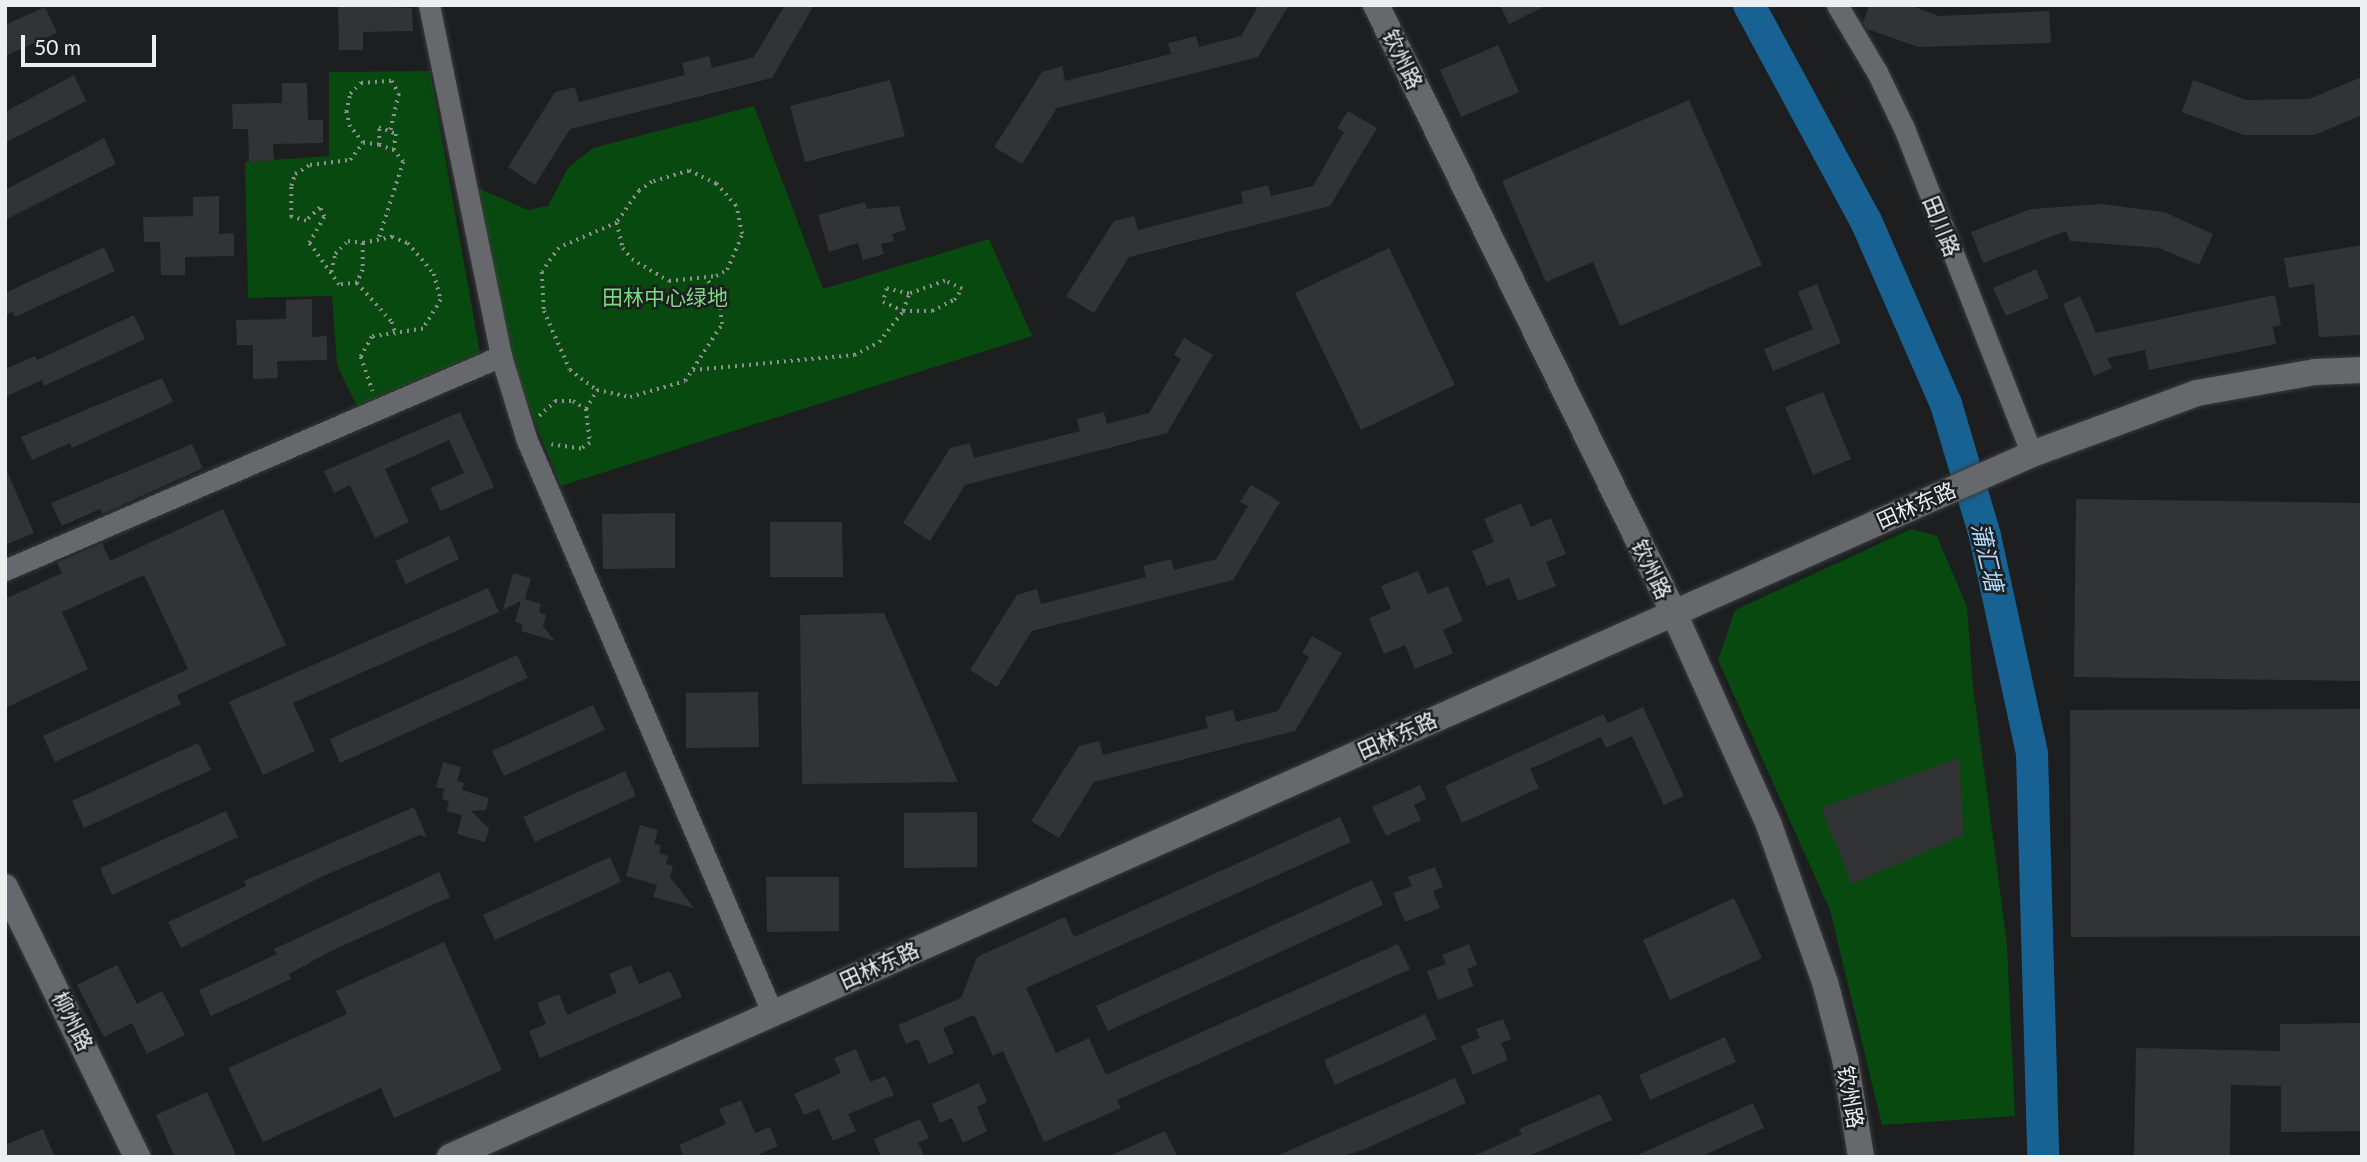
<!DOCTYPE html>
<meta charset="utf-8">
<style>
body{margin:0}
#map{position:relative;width:2367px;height:1162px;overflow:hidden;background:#1c1e20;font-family:Lato,"Noto Sans SC",sans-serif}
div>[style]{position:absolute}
.green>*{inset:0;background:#07490f}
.river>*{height:32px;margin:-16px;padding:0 16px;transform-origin:16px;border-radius:16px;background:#176292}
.building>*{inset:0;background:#313335}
.path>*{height:3.5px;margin-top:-1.75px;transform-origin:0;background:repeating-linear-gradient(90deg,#8d8f91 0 2px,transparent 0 7px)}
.roads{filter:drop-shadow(0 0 2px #393b3c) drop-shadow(0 0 2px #393b3c)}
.minor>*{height:21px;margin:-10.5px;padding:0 10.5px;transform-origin:10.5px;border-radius:10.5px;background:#66686b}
.tertiary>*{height:26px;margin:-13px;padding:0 13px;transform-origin:13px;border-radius:13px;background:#66686b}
span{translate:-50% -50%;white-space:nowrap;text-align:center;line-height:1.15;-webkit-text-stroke:5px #1c1e20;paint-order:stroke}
.street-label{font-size:21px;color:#eceeef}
.park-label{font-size:21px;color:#7bdc7d}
.water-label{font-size:23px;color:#b0dafc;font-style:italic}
.frame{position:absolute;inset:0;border:7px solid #eceeef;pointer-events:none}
.scale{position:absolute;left:21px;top:35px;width:135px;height:32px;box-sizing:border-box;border:4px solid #eceeef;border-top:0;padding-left:9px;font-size:21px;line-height:24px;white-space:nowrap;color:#eceeef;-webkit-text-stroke:5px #1c1e20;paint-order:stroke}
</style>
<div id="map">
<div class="green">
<i style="clip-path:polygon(430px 71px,480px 353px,357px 406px,337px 365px,332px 296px,248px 298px,245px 162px,329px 156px,329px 72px)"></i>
<i style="clip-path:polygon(754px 106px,823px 289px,989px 239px,1032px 336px,561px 486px,516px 376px,478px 188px,528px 210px,548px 206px,568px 168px,593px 148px)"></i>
<i style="clip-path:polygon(1911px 529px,1937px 536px,1967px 607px,1973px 686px,2007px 944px,2015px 1116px,1882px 1125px,1830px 910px,1718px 660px,1735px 610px)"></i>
</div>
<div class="river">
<i style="left:1749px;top:5px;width:246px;rotate:61.6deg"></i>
<i style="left:1866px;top:221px;width:200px;rotate:66.4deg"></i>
<i style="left:1946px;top:404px;width:138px;rotate:73.5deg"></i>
<i style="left:1985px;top:536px;width:223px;rotate:77.8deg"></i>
<i style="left:2032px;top:754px;width:403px;rotate:88.4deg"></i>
</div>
<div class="building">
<i style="clip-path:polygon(338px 5px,412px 8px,413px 31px,363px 32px,363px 50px,339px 50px)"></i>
<i style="clip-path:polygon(785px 5px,814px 5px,772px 78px,570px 129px,535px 185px,508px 167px,555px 92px,575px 87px,579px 102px,685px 75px,682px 63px,709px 56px,712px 68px,754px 57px)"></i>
<i style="clip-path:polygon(1259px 5px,1289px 5px,1258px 57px,1057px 108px,1022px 164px,994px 147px,1042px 72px,1062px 66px,1065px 81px,1171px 54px,1168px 43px,1196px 36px,1199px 47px,1241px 36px)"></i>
<i style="clip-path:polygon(1500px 5px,1547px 5px,1509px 24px)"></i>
<i style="clip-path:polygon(1869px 5px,1909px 5px,1939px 16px,2049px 11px,2051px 43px,1918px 47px,1867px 29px,1863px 23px)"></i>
<i style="clip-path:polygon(45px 7px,57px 33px,5px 56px,5px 25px)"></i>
<i style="clip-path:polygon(1498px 45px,1519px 92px,1461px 117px,1440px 70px)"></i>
<i style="clip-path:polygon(74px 75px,86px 101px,5px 143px,5px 112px)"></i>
<i style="clip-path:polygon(2362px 77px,2362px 115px,2315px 135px,2244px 135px,2182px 112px,2193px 80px,2246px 100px,2309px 99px)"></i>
<i style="clip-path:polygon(890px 80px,905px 136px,805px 162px,790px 106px)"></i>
<i style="clip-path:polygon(282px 83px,307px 83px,308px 120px,323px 120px,323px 143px,273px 144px,274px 161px,249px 162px,248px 129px,233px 129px,232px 104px,282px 103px)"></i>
<i style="clip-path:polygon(1689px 100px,1762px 265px,1620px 326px,1593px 262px,1546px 282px,1502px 181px)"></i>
<i style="clip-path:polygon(1348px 111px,1377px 128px,1330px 206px,1129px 257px,1094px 313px,1066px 296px,1114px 221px,1134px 216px,1138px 230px,1243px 203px,1241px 192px,1268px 185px,1271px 196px,1313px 186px,1344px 132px,1337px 128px)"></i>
<i style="clip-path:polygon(104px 138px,116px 164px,5px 220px,5px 190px)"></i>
<i style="clip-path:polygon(219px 196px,219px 234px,234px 233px,234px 256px,185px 257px,185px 275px,161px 275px,160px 242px,144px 242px,143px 217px,193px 216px,193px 197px)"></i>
<i style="clip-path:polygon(865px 202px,867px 209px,899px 206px,906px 230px,892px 234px,894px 241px,881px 244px,884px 254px,863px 260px,858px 243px,829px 252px,818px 215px)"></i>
<i style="clip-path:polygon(2102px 204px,2164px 212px,2213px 234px,2199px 265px,2159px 248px,2070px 241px,2066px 231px,1983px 263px,1971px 232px,2031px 209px)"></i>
<i style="clip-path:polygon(2362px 245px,2362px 335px,2319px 337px,2314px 284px,2289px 288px,2284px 258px)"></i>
<i style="clip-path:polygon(104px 247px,115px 271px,15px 317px,12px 312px,5px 315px,5px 293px)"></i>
<i style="clip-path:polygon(1389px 248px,1455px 385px,1361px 430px,1295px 293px)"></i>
<i style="clip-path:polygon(2036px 269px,2049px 298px,2006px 316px,1993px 288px)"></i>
<i style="clip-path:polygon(1817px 284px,1841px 343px,1773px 371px,1764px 349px,1813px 329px,1798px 292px)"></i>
<i style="clip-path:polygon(2275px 295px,2281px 325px,2273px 327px,2276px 344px,2149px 370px,2145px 350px,2107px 358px,2112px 368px,2094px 376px,2063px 304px,2080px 296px,2096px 333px)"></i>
<i style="clip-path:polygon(312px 299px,312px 337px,327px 336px,327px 360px,277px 361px,278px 378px,253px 379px,253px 345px,237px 345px,236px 320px,286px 319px,286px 300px)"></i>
<i style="clip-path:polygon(134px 315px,145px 339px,44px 386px,42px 380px,5px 397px,5px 369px,35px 356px,37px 360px)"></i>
<i style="clip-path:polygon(1184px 338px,1213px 355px,1167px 433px,965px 485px,930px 541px,903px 523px,950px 448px,970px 443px,974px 458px,1080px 431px,1077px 419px,1104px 412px,1107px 424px,1149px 413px,1181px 359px,1174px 355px)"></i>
<i style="clip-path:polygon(162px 378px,173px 402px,72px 448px,70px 443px,32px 460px,21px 437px)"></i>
<i style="clip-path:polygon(1823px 392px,1851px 459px,1813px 475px,1785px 407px)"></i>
<i style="clip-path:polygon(460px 412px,494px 487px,441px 511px,430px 488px,464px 473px,449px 440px,385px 469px,409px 522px,375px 538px,350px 485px,334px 493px,324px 471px)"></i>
<i style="clip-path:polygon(192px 444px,203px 468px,102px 514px,100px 509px,62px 526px,51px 503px)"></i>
<i style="clip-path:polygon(5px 467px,34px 533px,5px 545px)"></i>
<i style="clip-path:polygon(1251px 485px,1280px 502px,1233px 580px,1032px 631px,997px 687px,970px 670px,1017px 595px,1037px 589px,1041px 604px,1146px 577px,1143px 566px,1171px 559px,1174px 570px,1216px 559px,1248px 506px,1240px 502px)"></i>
<i style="clip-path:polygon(2076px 499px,2362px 503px,2362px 681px,2074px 677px)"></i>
<i style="clip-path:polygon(1521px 503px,1531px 527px,1551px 518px,1566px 554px,1546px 562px,1556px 586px,1518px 601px,1509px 578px,1487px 586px,1472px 551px,1494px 542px,1484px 519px)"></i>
<i style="clip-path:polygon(223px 509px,286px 645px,177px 695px,181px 704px,55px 762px,43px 736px,188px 669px,144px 575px,62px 612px,88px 669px,5px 708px,5px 599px,62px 573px,57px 563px,102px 543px,110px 561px)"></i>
<i style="clip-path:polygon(675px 513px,675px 568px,603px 569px,602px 514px)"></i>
<i style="clip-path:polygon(770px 522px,842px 522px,843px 577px,770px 577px)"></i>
<i style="clip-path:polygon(449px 536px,459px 559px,406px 584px,395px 561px)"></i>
<i style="clip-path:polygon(1418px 571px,1428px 594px,1448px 586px,1463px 621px,1443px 630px,1453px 653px,1415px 669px,1405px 645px,1384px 654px,1369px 618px,1391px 609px,1381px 586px)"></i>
<i style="clip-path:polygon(513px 573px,531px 578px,525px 599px,541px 604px,539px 612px,546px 615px,543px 626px,555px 641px,521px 631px,523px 624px,515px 622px,521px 601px,503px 610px)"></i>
<i style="clip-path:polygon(488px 588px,499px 612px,293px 703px,315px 751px,263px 775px,229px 702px)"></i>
<i style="clip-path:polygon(884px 613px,958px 782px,802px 784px,800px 615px)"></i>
<i style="clip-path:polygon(1312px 636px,1342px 653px,1295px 731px,1094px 782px,1059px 838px,1031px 821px,1079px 746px,1099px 741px,1103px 755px,1208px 728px,1205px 717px,1233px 710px,1236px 722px,1278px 711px,1309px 657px,1302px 653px)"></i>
<i style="clip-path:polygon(517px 655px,528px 678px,340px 763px,330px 739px)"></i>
<i style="clip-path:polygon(758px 692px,759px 747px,686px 748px,686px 693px)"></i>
<i style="clip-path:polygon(593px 705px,605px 730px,504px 776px,492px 751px)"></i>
<i style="clip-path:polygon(1643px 707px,1684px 796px,1664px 805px,1632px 736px,1606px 748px,1601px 737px,1530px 769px,1539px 788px,1462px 823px,1445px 786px,1603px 714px,1608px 723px)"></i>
<i style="clip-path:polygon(2362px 709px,2362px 936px,2071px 937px,2070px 710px)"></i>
<i style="clip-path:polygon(198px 743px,211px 770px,84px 828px,72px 801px)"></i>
<i style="clip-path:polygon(1959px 758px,1964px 835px,1852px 884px,1821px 808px)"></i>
<i style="clip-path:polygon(443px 762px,461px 767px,457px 781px,464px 783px,462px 790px,489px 798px,486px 810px,471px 811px,489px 829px,485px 842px,457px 834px,462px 815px,446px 811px,449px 801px,442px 799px,444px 789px,436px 787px)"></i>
<i style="clip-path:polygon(625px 771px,636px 796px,535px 842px,523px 817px)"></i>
<i style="clip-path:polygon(1420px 785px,1426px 799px,1414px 805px,1421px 820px,1386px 836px,1372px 807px)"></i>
<i style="clip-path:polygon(414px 807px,427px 837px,420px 835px,323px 876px,181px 948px,168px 922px,246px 886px,244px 881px)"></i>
<i style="clip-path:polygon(226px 811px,238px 837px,112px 895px,100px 868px)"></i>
<i style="clip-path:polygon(977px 812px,977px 867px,904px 868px,904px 813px)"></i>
<i style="clip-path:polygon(1340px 817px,1351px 842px,1026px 988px,1056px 1053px,1089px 1038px,1106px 1075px,1398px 944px,1410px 969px,1117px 1100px,1121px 1108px,1044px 1142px,1003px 1051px,993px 1056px,974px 1015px,943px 1028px,954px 1053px,929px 1064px,918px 1039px,906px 1044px,898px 1025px,961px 998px,977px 957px,1065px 917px,1074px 937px)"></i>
<i style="clip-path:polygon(640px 825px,658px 830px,654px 844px,661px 845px,659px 853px,668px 856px,666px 864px,673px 866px,670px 877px,694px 908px,653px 897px,657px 885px,626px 876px)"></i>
<i style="clip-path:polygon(610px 857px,621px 882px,495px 940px,483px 915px)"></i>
<i style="clip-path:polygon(1435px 867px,1443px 887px,1433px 891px,1440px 908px,1405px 922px,1393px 893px,1412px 886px,1408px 877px)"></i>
<i style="clip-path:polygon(439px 872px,450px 897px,331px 951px,289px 974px,291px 979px,211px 1016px,199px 990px,277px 954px,274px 949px)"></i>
<i style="clip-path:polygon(766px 877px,839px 877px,839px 931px,767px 932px)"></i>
<i style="clip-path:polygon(1372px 880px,1383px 905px,1108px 1031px,1096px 1006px)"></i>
<i style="clip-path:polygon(1734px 898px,1762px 958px,1670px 1000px,1643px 940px)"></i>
<i style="clip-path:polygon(444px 942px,502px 1070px,394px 1118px,381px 1088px,263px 1142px,228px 1068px,347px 1014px,336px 991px)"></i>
<i style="clip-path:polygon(1469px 944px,1477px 965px,1467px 969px,1474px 986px,1438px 1000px,1427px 971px,1446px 964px,1442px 955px)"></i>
<i style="clip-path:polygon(117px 965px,137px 1004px,162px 991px,185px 1035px,147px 1054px,132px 1023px,104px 1037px,77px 985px)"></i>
<i style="clip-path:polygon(631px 965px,639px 984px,670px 971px,682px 997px,540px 1058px,529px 1031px,546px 1024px,537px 1003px,559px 994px,567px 1015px,617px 993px,609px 974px)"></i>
<i style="clip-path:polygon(1425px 1014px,1437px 1039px,1335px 1085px,1324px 1060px)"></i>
<i style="clip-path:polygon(1503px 1019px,1511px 1039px,1501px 1043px,1508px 1060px,1473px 1075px,1461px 1046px,1480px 1038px,1476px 1029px)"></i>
<i style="clip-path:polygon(2362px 1023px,2362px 1131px,2281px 1132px,2281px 1086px,2231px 1085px,2230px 1157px,2134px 1157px,2136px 1048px,2280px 1051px,2280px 1024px)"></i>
<i style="clip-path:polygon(1725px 1037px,1736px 1062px,1650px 1100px,1639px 1075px)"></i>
<i style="clip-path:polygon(856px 1049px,870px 1082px,885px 1076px,894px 1095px,848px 1114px,856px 1131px,833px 1141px,819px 1109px,804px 1115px,794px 1094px,841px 1073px,834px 1058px)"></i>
<i style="clip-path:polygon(1455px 1078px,1466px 1103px,1365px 1149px,1341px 1157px,1274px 1157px)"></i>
<i style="clip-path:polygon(979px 1083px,987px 1102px,977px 1107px,987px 1131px,963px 1143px,952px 1118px,940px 1123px,932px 1104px)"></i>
<i style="clip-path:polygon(207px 1092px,237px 1157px,175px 1157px,156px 1115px)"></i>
<i style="clip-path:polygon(1600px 1094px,1612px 1120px,1527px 1157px,1472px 1157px,1522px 1134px,1519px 1129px)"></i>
<i style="clip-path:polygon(741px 1100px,755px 1133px,770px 1127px,778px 1146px,753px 1157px,684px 1157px,679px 1145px,726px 1124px,719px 1109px)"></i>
<i style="clip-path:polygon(1753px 1103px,1764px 1128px,1700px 1157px,1633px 1157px)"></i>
<i style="clip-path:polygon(920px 1119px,929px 1138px,918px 1143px,925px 1157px,881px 1157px,874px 1139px)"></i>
<i style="clip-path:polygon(43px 1129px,55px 1157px,5px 1157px,5px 1145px)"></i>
<i style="clip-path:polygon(1165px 1131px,1178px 1157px,1107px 1157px)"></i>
</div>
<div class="path">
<i style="left:379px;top:145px;width:16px;rotate:-173deg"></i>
<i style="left:363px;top:143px;width:21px;rotate:-129deg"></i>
<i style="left:350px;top:127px;width:16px;rotate:-105deg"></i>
<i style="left:346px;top:112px;width:18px;rotate:-77deg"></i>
<i style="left:350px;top:94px;width:16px;rotate:-45deg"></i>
<i style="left:361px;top:83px;width:31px;rotate:-4deg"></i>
<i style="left:392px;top:81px;width:15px;rotate:62deg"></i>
<i style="left:399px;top:94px;width:37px;rotate:103deg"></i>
<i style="left:617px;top:223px;width:26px;rotate:77deg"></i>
<i style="left:623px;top:248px;width:14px;rotate:51deg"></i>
<i style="left:632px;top:259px;width:43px;rotate:30.7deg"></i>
<i style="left:669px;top:281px;width:47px;rotate:-6.1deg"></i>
<i style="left:716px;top:276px;width:13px;rotate:-29deg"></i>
<i style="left:727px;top:270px;width:39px;rotate:-67deg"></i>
<i style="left:742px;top:234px;width:29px;rotate:-102deg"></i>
<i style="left:736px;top:206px;width:30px;rotate:-132deg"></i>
<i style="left:716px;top:184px;width:30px;rotate:-154deg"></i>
<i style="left:689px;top:171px;width:39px;rotate:163deg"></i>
<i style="left:652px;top:182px;width:16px;rotate:145deg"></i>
<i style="left:639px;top:191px;width:39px;rotate:125deg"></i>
<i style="left:617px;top:223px;width:63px;rotate:156.7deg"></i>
<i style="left:559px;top:248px;width:29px;rotate:125deg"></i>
<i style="left:542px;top:272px;width:39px;rotate:87deg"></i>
<i style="left:544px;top:311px;width:64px;rotate:66.2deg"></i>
<i style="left:570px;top:370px;width:34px;rotate:37deg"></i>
<i style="left:597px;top:390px;width:34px;rotate:12deg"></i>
<i style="left:630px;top:397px;width:57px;rotate:-16.2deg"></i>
<i style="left:685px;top:381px;width:68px;rotate:-57deg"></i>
<i style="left:722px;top:324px;width:30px;rotate:-98deg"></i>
<i style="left:718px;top:294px;width:21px;rotate:-129deg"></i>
<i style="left:379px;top:237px;width:79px;rotate:-72.3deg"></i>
<i style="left:403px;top:162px;width:14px;rotate:-129deg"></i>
<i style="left:394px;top:151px;width:16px;rotate:-158deg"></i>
<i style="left:379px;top:145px;width:18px;rotate:-90deg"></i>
<i style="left:379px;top:127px;width:18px;rotate:22deg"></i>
<i style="left:396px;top:134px;width:17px;rotate:97deg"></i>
<i style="left:363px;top:243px;width:30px;rotate:-12deg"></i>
<i style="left:392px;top:237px;width:17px;rotate:21deg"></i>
<i style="left:408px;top:243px;width:40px;rotate:50deg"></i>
<i style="left:434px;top:274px;width:27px;rotate:75deg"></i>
<i style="left:441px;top:300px;width:34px;rotate:122deg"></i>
<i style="left:423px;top:329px;width:52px;rotate:171.1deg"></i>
<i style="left:372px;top:337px;width:23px;rotate:119deg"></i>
<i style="left:361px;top:357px;width:36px;rotate:71deg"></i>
<i style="left:331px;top:272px;width:18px;rotate:-77deg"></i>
<i style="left:335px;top:254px;width:18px;rotate:-45deg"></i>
<i style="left:348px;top:241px;width:15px;rotate:8deg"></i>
<i style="left:363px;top:243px;width:27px;rotate:90deg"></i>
<i style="left:363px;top:270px;width:14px;rotate:115deg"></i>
<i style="left:357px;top:283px;width:18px;rotate:174deg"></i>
<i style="left:339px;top:285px;width:52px;rotate:-125.5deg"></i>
<i style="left:309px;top:243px;width:30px;rotate:-60deg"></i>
<i style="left:324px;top:217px;width:10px;rotate:-114deg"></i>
<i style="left:320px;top:208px;width:19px;rotate:137deg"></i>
<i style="left:306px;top:221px;width:16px;rotate:-165deg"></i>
<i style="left:291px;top:217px;width:31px;rotate:-90deg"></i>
<i style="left:291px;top:186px;width:13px;rotate:-72deg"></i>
<i style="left:295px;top:174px;width:17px;rotate:-31deg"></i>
<i style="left:310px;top:165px;width:40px;rotate:-7.1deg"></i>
<i style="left:350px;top:160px;width:21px;rotate:-53deg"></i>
<i style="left:357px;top:283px;width:52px;rotate:48.1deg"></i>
<i style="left:392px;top:322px;width:14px;rotate:73deg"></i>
<i style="left:693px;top:370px;width:162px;rotate:-5.3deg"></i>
<i style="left:854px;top:355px;width:28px;rotate:-27deg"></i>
<i style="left:879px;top:342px;width:39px;rotate:-52deg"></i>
<i style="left:903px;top:311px;width:29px"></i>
<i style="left:932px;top:311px;width:25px;rotate:-27deg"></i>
<i style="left:954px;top:300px;width:14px;rotate:-54deg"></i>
<i style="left:962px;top:289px;width:19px;rotate:-155deg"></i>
<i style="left:945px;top:281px;width:38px;rotate:160deg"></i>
<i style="left:909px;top:294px;width:23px;rotate:-167deg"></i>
<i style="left:887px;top:289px;width:14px;rotate:107deg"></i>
<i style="left:883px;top:302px;width:22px;rotate:24deg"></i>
<i style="left:903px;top:311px;width:18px;rotate:-71deg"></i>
<i style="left:586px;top:409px;width:22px;rotate:-60deg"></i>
<i style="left:539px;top:416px;width:22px;rotate:-43deg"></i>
<i style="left:555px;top:401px;width:18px"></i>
<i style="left:573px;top:401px;width:15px;rotate:32deg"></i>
<i style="left:586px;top:409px;width:34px;rotate:83deg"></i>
<i style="left:590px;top:443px;width:11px;rotate:146deg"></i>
<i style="left:581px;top:449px;width:30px;rotate:-172deg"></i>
</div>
<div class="roads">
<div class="minor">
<i style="left:429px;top:5px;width:358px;rotate:78.4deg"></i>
<i style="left:501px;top:356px;width:86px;rotate:73deg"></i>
<i style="left:526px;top:438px;width:624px;rotate:66.8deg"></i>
<i style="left:1837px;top:5px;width:78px;rotate:59.2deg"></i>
<i style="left:1877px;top:72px;width:62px;rotate:64.3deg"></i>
<i style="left:1904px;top:128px;width:350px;rotate:68.6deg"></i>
<i style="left:5px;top:570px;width:540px;rotate:-23.34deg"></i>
</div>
<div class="tertiary">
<i style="left:1376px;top:5px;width:675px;rotate:63.89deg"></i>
<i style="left:1673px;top:611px;width:235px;rotate:65.8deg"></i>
<i style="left:1769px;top:825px;width:167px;rotate:70.4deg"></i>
<i style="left:1825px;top:982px;width:80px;rotate:75.4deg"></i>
<i style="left:1845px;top:1059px;width:99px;rotate:80.7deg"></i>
<i style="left:5px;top:887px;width:301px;rotate:63.9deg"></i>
<i style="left:450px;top:1157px;width:1731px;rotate:-23.96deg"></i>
<i style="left:2032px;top:454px;width:176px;rotate:-20.3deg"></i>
<i style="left:2197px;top:393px;width:120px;rotate:-10.1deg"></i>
<i style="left:2315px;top:372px;width:47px;rotate:-2.4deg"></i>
</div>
</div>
<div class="street-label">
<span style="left:1403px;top:59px;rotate:64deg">钦州路</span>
<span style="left:1942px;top:226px;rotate:68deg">田川路</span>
<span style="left:1916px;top:505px;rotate:-24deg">田林东路</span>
<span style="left:1652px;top:569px;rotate:64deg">钦州路</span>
<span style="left:1397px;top:735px;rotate:-24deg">田林东路</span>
<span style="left:879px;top:965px;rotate:-24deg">田林东路</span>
<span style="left:73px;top:1021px;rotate:63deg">柳州路</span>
<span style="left:1851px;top:1097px;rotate:80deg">钦州路</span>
</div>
<div class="park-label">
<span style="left:665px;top:297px">田林中心绿地</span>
</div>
<div class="water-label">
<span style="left:1988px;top:557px;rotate:77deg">蒲汇塘</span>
</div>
<div class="frame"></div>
<div class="scale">50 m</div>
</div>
